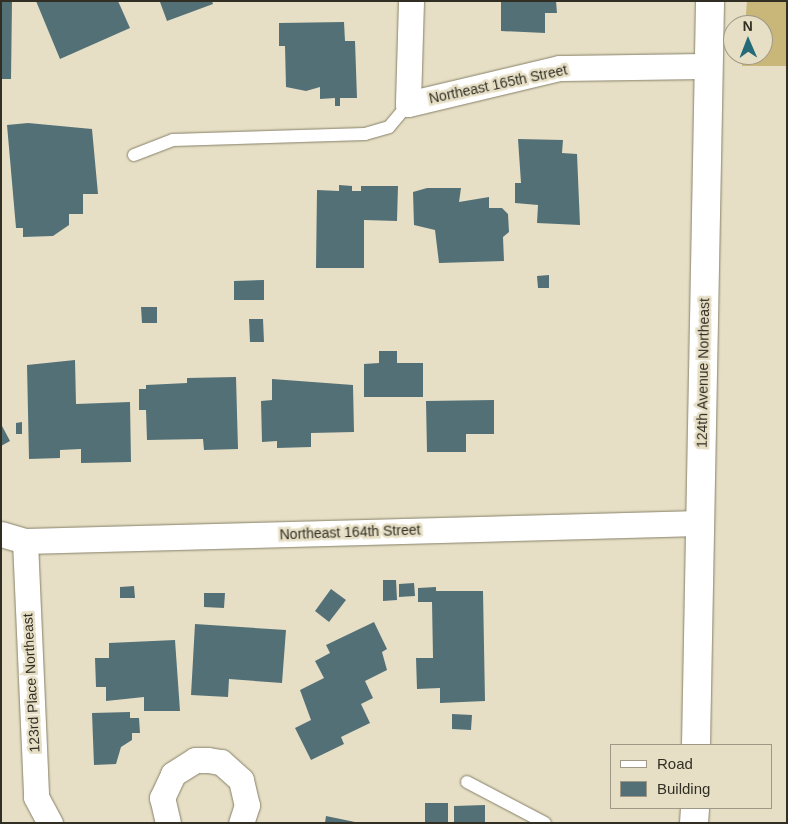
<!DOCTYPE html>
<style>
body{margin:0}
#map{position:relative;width:788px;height:824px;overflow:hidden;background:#e6dfc5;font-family:Helvetica,sans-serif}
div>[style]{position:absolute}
.green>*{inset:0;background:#c9b77a}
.building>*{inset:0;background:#547077}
.roads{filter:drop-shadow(0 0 1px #878069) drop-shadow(0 0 1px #878069)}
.lane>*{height:12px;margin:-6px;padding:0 6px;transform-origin:6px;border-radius:6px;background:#fff}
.street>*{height:25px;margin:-12.5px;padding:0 12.5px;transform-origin:12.5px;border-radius:12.5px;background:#fff}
.secondary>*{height:28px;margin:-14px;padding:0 14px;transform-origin:14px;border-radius:14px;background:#fff}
span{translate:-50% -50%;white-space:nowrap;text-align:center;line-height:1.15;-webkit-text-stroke:5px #e6dfc5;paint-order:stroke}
.street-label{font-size:14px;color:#312e24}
.frame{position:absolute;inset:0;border:2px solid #312e24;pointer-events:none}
.legend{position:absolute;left:610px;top:744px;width:162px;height:65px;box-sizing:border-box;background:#e6dfc5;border:1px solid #9e9885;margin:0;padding:6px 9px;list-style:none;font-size:15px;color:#312e24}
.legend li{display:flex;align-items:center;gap:10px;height:25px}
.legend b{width:25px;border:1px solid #9e9885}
.north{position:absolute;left:723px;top:15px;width:50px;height:50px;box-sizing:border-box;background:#e6dfc5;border:1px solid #9e9885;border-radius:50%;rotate:359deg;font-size:14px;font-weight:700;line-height:20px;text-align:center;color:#312e24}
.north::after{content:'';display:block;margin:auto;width:18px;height:22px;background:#246a79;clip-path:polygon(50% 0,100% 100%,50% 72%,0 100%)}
</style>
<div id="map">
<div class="green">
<i style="clip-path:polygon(747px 1px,787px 1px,787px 66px,742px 66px,742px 55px,763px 55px,763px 25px,745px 25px)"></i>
</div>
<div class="building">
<i style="clip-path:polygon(1px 1px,12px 1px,11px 79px,1px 79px)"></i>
<i style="clip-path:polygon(36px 1px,118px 1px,130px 28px,60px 59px)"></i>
<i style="clip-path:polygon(154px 1px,212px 1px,213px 4px,167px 21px,160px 2px)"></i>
<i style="clip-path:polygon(501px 1px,556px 1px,557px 13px,545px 13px,545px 33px,501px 31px)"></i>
<i style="clip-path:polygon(344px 22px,345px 41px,355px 41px,357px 98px,340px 98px,340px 106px,335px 106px,335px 98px,320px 99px,320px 87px,306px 91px,286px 87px,285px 46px,279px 46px,279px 23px)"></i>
<i style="clip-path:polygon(28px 123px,92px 129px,98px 194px,83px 194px,83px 214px,69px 214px,69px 225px,53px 236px,23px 237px,23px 228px,16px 228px,7px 125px)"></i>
<i style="clip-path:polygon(518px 139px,563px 140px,562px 153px,577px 154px,580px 225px,537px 223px,538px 205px,515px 203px,515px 183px,521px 183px)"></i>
<i style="clip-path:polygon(339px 185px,352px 186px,352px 191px,361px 191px,361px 186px,398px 186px,397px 221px,364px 220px,364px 268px,316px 268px,317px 190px,339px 191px)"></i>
<i style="clip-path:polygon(427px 188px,461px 188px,459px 202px,489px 197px,489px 208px,502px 208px,508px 214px,509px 232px,503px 237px,504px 261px,439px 263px,435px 230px,414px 225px,413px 192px)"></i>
<i style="clip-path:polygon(549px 275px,549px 288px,538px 288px,537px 276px)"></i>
<i style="clip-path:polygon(264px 280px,264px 300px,234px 300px,234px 281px)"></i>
<i style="clip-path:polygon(141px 307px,157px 307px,157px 323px,142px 323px)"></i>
<i style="clip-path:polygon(249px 319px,263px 319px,264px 342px,250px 342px)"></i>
<i style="clip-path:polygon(379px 351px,397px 351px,397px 363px,423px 363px,423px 397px,364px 397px,364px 364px,379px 363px)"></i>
<i style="clip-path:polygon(75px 360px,76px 404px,130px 402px,131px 462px,81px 463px,81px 449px,60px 450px,60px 458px,29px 459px,27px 365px)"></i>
<i style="clip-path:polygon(236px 377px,238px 449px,204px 450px,203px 439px,147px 440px,146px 410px,139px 410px,139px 389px,146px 389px,146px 385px,187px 383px,187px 378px)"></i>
<i style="clip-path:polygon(272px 379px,353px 385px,354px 432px,311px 433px,311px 447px,277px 448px,277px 441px,262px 442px,261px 401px,272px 400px)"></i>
<i style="clip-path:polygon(494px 400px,494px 434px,466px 434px,466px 452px,427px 452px,426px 401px)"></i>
<i style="clip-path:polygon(22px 422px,22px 434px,16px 434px,16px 423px)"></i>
<i style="clip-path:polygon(1px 424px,10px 441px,1px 446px)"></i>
<i style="clip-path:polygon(383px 580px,396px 580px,397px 600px,383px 601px)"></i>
<i style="clip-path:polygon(414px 583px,415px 596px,399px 597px,399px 584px)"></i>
<i style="clip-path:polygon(134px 586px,135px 598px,120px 598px,120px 587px)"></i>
<i style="clip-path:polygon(436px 587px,436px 591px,483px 591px,485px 701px,440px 703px,440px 688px,417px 689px,416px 658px,433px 658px,432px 602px,418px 602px,418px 588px)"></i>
<i style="clip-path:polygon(331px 589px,346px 600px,329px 622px,315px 611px)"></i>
<i style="clip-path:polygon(204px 593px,225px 593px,224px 608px,204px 607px)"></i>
<i style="clip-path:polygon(374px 622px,387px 649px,382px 652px,387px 670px,365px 681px,373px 698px,361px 704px,370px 723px,341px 737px,344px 744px,311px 760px,295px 728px,311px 720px,300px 690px,324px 678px,315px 661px,330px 653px,326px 645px)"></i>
<i style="clip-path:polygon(195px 624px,286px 630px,282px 683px,229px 679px,228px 697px,191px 695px)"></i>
<i style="clip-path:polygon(175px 640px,180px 711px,144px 711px,144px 697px,106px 701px,106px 687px,96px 687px,95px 658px,109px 658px,109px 643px)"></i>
<i style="clip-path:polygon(130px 712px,130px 718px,139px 718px,140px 733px,132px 733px,132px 740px,121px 747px,116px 764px,94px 765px,92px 713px)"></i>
<i style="clip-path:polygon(452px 714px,472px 715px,471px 730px,452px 729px)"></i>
<i style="clip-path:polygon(425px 803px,448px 803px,448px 823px,425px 823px)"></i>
<i style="clip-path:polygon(485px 805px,485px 823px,454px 823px,454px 806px)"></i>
<i style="clip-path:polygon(326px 816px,355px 822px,355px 823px,325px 823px)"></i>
</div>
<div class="roads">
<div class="lane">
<i style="left:134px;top:155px;width:42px;rotate:-21deg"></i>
<i style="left:173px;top:140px;width:192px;rotate:-1.8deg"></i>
<i style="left:365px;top:134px;width:25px;rotate:-16deg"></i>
<i style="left:389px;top:127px;width:30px;rotate:-50deg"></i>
<i style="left:467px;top:782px;width:88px;rotate:27.7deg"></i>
</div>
<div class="street">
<i style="left:411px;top:1px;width:103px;rotate:91.7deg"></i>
<i style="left:408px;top:104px;width:155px;rotate:-13.4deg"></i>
<i style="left:559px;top:68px;width:149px;rotate:-0.8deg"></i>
<i style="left:1px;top:534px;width:25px;rotate:16deg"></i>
<i style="left:25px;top:541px;width:675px;rotate:-1.53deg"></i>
<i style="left:25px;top:541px;width:256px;rotate:87.5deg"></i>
<i style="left:36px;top:797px;width:30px;rotate:62deg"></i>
<i style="left:168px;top:823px;width:26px;rotate:-103deg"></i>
<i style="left:162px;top:798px;width:26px;rotate:-65deg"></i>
<i style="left:173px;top:774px;width:26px;rotate:-32deg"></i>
<i style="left:195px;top:760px;width:13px"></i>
<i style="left:208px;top:760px;width:13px;rotate:9deg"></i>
<i style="left:221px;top:762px;width:27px;rotate:42deg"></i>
<i style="left:241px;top:780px;width:26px;rotate:77deg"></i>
<i style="left:247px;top:805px;width:19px;rotate:108deg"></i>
</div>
<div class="secondary">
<i style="left:696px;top:745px;width:744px;rotate:-88.92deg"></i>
<i style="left:694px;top:823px;width:15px;rotate:-86deg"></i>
</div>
</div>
<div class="street-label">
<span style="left:498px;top:84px;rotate:-12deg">Northeast 165th Street</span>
<span style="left:703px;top:373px;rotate:-89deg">124th Avenue Northeast</span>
<span style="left:350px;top:532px;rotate:-2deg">Northeast 164th Street</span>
<span style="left:31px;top:683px;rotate:-93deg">123rd Place Northeast</span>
</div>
<div class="frame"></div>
<ul class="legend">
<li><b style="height:6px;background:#fff"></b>Road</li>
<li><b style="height:14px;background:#547077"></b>Building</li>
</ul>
<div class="north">N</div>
</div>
